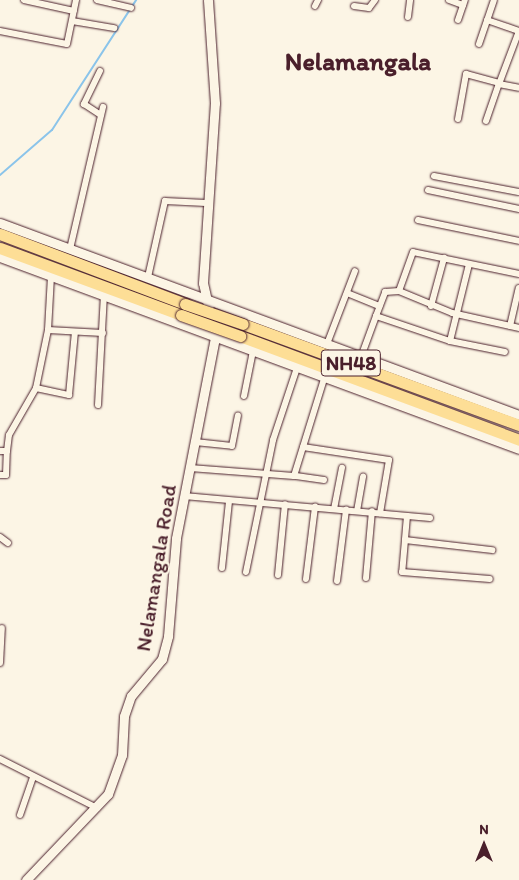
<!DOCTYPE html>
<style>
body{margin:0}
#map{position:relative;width:519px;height:880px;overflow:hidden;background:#fcf5e5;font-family:Itim,sans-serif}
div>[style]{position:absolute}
.stream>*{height:2px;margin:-1px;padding:0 1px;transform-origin:1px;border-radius:1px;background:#8bc4ea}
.roads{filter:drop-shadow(0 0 1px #4a1f2b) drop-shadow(0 0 1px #4a1f2b)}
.street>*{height:6px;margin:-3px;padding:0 3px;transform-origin:3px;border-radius:3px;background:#fcf5e5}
.secondary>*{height:9px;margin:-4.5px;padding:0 4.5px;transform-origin:4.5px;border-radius:4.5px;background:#fcf5e5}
.highway>*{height:11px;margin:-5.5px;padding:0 5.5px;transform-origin:5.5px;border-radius:5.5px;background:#fdde96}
.bridges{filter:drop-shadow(0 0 1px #4a1f2b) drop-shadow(0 0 1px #4a1f2b)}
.highway-bridge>*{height:11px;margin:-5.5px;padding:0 5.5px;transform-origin:5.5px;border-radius:5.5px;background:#fdde96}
span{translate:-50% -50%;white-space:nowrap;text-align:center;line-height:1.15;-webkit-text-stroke:4.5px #fcf5e5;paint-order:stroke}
.shield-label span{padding:1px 4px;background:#fcf5e5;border:1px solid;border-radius:4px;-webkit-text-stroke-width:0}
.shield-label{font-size:20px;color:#4a1f2b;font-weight:700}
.street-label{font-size:21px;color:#4a1f2b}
.district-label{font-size:26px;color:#4a1f2b;font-weight:700}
.north{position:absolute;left:459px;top:820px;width:50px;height:50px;-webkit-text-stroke:4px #fcf5e5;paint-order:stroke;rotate:0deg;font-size:14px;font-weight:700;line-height:20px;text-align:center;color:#4a1f2b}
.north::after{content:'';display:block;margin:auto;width:18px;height:22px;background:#4a1f2b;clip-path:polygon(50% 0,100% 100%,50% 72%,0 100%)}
</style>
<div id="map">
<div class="stream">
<i style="left:0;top:175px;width:69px;rotate:-40.9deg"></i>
<i style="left:52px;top:130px;width:155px;rotate:-57.1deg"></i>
</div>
<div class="roads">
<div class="street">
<i style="left:24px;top:0;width:51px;rotate:12.4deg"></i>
<i style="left:97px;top:0;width:35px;rotate:13deg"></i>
<i style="left:449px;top:0;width:15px;rotate:20deg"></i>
<i style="left:315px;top:6px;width:7px;rotate:-63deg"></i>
<i style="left:354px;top:6px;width:15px;rotate:8deg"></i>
<i style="left:369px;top:8px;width:10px;rotate:-53deg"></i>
<i style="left:408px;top:17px;width:17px;rotate:-83deg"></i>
<i style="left:458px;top:20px;width:21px;rotate:-71deg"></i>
<i style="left:487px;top:20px;width:34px;rotate:19deg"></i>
<i style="left:519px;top:31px;width:57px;rotate:110.7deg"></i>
<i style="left:499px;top:84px;width:20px;rotate:11deg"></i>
<i style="left:72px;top:21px;width:43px;rotate:9.5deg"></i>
<i style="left:0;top:31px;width:68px;rotate:11deg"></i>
<i style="left:67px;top:44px;width:45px;rotate:-78.4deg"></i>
<i style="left:479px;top:44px;width:46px;rotate:-71.2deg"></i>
<i style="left:100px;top:71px;width:37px;rotate:116deg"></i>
<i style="left:84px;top:104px;width:20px;rotate:33deg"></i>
<i style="left:458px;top:119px;width:46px;rotate:-79.9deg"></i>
<i style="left:466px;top:74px;width:35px;rotate:15deg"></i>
<i style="left:486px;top:121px;width:39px;rotate:-71deg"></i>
<i style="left:434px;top:176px;width:86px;rotate:10.7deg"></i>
<i style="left:428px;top:190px;width:93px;rotate:11.8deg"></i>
<i style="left:418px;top:220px;width:103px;rotate:11.7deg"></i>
<i style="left:70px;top:249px;width:146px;rotate:-76.9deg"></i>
<i style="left:519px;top:274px;width:108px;rotate:-168.3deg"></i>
<i style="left:413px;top:252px;width:41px;rotate:109.7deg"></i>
<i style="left:399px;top:291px;width:57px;rotate:22.5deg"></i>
<i style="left:452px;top:313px;width:69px;rotate:12.6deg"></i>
<i style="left:148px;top:277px;width:78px;rotate:-77.4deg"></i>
<i style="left:165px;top:201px;width:41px;rotate:2.8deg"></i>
<i style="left:347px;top:293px;width:35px;rotate:22deg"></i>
<i style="left:431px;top:306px;width:50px;rotate:-74.8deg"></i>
<i style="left:376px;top:316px;width:26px;rotate:-69deg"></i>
<i style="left:385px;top:292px;width:14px;rotate:-4deg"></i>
<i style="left:510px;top:326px;width:39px;rotate:-77deg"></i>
<i style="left:48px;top:330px;width:55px;rotate:3.1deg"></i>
<i style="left:450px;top:341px;width:79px;rotate:-76.1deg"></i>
<i style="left:327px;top:344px;width:78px;rotate:-69deg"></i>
<i style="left:361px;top:357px;width:44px;rotate:-69.9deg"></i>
<i style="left:376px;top:316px;width:78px;rotate:18.7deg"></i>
<i style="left:450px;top:341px;width:56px;rotate:11.3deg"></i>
<i style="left:36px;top:388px;width:34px;rotate:12deg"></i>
<i style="left:69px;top:395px;width:63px;rotate:-84.6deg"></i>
<i style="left:244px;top:396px;width:46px;rotate:-78.7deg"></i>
<i style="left:98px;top:405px;width:110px;rotate:-86.9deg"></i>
<i style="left:195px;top:442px;width:37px;rotate:6deg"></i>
<i style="left:232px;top:446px;width:31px;rotate:-79deg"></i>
<i style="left:303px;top:447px;width:87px;rotate:8.6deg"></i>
<i style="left:389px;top:460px;width:54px;rotate:99.6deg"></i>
<i style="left:0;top:451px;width:7px"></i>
<i style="left:7px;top:451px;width:16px;rotate:-83deg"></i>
<i style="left:9px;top:435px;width:54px;rotate:-60.1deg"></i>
<i style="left:36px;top:388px;width:59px;rotate:-78.3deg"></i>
<i style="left:48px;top:330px;width:54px;rotate:-86.8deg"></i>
<i style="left:190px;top:468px;width:104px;rotate:4.4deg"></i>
<i style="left:0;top:475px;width:6px"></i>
<i style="left:6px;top:475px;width:24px;rotate:-88deg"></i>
<i style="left:324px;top:480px;width:30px;rotate:-172deg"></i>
<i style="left:294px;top:476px;width:105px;rotate:-72.8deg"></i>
<i style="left:184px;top:496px;width:247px;rotate:5.1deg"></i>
<i style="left:334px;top:509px;width:42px;rotate:-79deg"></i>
<i style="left:357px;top:511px;width:35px;rotate:-80deg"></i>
<i style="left:407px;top:516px;width:24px;rotate:95deg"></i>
<i style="left:405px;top:540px;width:88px;rotate:6.6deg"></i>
<i style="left:0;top:537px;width:10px;rotate:37deg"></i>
<i style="left:405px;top:540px;width:32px;rotate:95deg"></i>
<i style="left:402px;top:572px;width:88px;rotate:4.5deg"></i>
<i style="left:222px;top:568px;width:67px;rotate:-84deg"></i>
<i style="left:246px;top:572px;width:135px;rotate:-78.4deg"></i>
<i style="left:273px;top:440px;width:79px;rotate:-71.6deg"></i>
<i style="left:278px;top:575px;width:71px;rotate:-84.4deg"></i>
<i style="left:366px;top:578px;width:67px;rotate:-84.9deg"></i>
<i style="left:306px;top:579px;width:73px;rotate:-82.9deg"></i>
<i style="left:337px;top:581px;width:72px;rotate:-82.8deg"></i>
<i style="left:0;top:663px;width:35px;rotate:-87deg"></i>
<i style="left:0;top:759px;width:109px;rotate:26.8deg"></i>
<i style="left:20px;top:815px;width:39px;rotate:-71deg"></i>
</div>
<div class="secondary">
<i style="left:0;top:223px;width:553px;rotate:20.3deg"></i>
<i style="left:0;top:257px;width:553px;rotate:20.3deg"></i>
<i style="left:26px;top:880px;width:119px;rotate:-46.4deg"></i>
<i style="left:108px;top:794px;width:41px;rotate:-70.3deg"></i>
<i style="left:122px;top:755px;width:39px;rotate:-87deg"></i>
<i style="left:124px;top:716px;width:21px;rotate:-71deg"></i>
<i style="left:131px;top:696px;width:48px;rotate:-50deg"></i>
<i style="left:162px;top:659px;width:24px;rotate:-75deg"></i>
<i style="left:168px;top:636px;width:98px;rotate:-85.3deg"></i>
<i style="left:176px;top:538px;width:205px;rotate:-79deg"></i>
<i style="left:215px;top:337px;width:55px;rotate:-102.5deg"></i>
<i style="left:203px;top:283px;width:180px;rotate:-86.2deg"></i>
<i style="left:215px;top:103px;width:103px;rotate:-93.9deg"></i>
</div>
<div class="highway">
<i style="left:0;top:234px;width:198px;rotate:20.7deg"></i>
<i style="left:0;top:248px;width:193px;rotate:20.3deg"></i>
<i style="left:243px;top:324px;width:294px;rotate:20.1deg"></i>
<i style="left:240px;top:336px;width:298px;rotate:20.4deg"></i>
</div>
</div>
<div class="bridges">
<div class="highway-bridge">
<i style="left:185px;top:304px;width:61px;rotate:19deg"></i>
<i style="left:181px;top:315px;width:63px;rotate:19.6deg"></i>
</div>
</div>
<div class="shield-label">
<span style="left:351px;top:363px">NH48</span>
</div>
<div class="street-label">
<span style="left:156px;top:568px;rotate:-81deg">Nelamangala Road</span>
</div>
<div class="district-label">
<span style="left:358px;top:62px">Nelamangala</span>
</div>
<div class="north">N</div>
</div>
